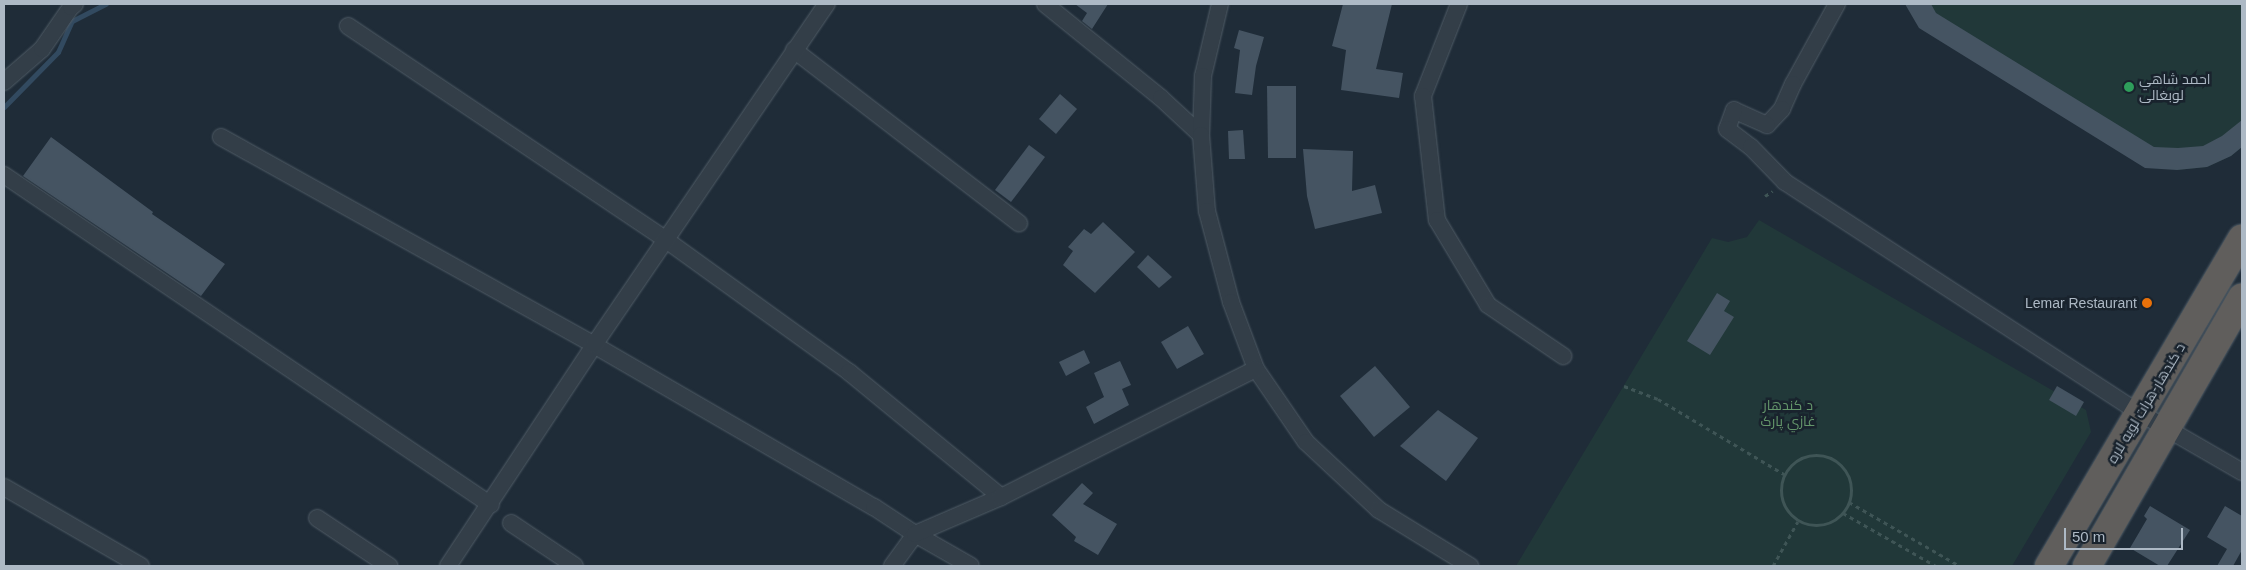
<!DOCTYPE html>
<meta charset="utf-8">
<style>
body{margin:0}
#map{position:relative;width:2246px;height:570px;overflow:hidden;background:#1f2c38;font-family:Arial,Cairo,sans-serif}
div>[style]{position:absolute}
.green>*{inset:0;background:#213839}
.stream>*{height:5px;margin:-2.5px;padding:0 2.5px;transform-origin:2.5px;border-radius:2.5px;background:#324a60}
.building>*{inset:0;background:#455462}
.path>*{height:3px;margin-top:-1.5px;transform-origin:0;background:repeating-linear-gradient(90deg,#3f5556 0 4px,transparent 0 8px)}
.path>.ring{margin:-1.5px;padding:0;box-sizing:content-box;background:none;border:3px solid #3f5556;border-radius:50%}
.roads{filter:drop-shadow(0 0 1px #505c66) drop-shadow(0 0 1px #505c66)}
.minor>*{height:16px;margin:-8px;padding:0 8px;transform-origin:8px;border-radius:8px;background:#333e48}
.trunk>*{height:28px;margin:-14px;padding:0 14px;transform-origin:14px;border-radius:14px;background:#605e5c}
.dots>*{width:14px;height:14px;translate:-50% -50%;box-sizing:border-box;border:2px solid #19232d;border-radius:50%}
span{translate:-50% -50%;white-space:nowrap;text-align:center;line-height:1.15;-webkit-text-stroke:5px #19232d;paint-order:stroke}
.poi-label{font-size:14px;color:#adb9c5}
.left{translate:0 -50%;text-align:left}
.right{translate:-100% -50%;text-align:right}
.street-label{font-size:14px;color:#adb9c5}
.park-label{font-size:14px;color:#64966b}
.frame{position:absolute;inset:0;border:5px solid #adb9c5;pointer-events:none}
.scale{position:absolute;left:2064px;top:528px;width:119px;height:22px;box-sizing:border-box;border:2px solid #adb9c5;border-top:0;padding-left:6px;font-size:15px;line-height:18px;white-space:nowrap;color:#adb9c5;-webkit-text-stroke:4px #19232d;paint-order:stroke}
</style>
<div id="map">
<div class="green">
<i style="clip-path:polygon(1905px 4px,2242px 4px,2242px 147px,2231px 156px,2207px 167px,2177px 170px)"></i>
<i style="clip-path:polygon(1759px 220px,2086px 410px,2091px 432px,2012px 566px,1516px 566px,1712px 238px,1728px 242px,1747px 237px)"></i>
</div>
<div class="stream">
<i style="left:4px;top:107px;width:77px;rotate:-45.5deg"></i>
<i style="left:58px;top:52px;width:34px;rotate:-66deg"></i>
<i style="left:72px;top:21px;width:38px;rotate:-27deg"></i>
</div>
<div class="building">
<i style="clip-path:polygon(1075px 4px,1108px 4px,1092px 29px,1082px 21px,1087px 13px)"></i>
<i style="clip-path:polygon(1343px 4px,1392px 4px,1376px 69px,1403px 73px,1399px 98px,1341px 90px,1346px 50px,1332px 46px)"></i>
<i style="clip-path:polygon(1905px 4px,1931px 4px,1936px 13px,2154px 147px,2178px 148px,2203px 146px,2222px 136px,2242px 120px,2242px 147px,2231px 156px,2207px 167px,2177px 170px,2145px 168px,1919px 28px)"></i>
<i style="clip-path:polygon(1239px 30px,1264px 37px,1256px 66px,1252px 95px,1235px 93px,1240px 50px,1234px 48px)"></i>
<i style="clip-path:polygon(1267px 86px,1296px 86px,1296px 158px,1268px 158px)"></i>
<i style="clip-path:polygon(1060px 94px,1077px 109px,1056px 134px,1039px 119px)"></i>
<i style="clip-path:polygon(1243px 130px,1245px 159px,1229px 159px,1228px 131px)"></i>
<i style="clip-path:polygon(51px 137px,153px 212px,152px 214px,225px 264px,201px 296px,23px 176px)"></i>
<i style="clip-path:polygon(1029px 145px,1045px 157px,1011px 202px,995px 190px)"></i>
<i style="clip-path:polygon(1303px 149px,1353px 151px,1352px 191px,1375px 185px,1382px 213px,1315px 229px,1307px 196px)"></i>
<i style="clip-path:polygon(1103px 222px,1135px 252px,1095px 293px,1063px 265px,1073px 251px,1068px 247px,1084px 229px,1091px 234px)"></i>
<i style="clip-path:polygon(1148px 255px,1172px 277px,1159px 288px,1137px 267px)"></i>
<i style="clip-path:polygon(1717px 293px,1730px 301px,1724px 311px,1734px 317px,1710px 355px,1687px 341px)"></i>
<i style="clip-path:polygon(1188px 326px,1204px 354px,1177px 369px,1161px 342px)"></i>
<i style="clip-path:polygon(1084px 350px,1090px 363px,1066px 376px,1059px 362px)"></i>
<i style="clip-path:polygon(1120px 361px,1131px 385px,1122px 389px,1129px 405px,1094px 424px,1086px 407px,1104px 397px,1094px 373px)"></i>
<i style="clip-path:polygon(1375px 366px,1410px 407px,1374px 437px,1340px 396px)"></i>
<i style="clip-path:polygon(2057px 386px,2084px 402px,2076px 416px,2049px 400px)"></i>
<i style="clip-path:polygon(1438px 410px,1478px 438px,1446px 481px,1400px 446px)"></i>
<i style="clip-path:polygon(1082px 483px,1093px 493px,1083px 504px,1117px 524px,1098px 555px,1074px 541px,1076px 537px,1052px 515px)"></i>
<i style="clip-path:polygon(2150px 506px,2190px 530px,2167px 566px,2160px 566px,2130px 548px,2147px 519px,2144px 516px)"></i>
<i style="clip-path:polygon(2225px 506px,2242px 516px,2242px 550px,2233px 566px,2217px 566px,2227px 549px,2207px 537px)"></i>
</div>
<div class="path">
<i style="left:1765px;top:196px;width:9px;rotate:-32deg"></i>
<i style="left:1624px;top:386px;width:36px;rotate:21deg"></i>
<i style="left:1658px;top:399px;width:147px;rotate:30.8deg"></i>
<i class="ring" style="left:1781px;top:455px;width:67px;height:67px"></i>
<i style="left:1849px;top:502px;width:128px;rotate:30deg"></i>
<i style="left:1843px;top:513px;width:107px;rotate:29.7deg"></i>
<i style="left:1773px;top:566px;width:51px;rotate:-60.9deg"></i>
</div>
<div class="roads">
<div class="minor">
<i style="left:1045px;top:4px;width:149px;rotate:39deg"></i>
<i style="left:1161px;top:98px;width:54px;rotate:42.8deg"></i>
<i style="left:1220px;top:4px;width:74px;rotate:103.3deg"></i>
<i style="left:1203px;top:76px;width:59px;rotate:91.9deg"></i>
<i style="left:1201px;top:135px;width:76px;rotate:85.5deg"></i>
<i style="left:1207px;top:211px;width:94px;rotate:75.2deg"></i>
<i style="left:1231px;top:302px;width:72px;rotate:69.5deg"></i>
<i style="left:1256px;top:369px;width:88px;rotate:55.6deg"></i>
<i style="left:1306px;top:442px;width:100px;rotate:43deg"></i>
<i style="left:1379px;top:510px;width:107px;rotate:31.6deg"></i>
<i style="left:1459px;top:4px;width:99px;rotate:111.4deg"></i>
<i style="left:1423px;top:96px;width:125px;rotate:83.6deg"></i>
<i style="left:1437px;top:220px;width:99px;rotate:59deg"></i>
<i style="left:1488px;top:305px;width:91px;rotate:34.2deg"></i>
<i style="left:1837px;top:4px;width:91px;rotate:118.8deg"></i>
<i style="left:1793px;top:84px;width:27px;rotate:114deg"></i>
<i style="left:1782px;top:109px;width:22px;rotate:133deg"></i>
<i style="left:1767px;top:125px;width:36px;rotate:-156deg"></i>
<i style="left:1734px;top:110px;width:20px;rotate:110deg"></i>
<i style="left:1727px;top:129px;width:30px;rotate:37deg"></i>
<i style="left:1751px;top:147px;width:49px;rotate:45.8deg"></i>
<i style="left:1785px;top:182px;width:424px;rotate:33.1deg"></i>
<i style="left:2140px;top:413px;width:118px;rotate:30deg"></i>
<i style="left:348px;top:26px;width:383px;rotate:33.9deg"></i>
<i style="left:666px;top:240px;width:226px;rotate:35.8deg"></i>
<i style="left:849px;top:372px;width:197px;rotate:39.4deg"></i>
<i style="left:794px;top:50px;width:284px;rotate:37.6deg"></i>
<i style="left:4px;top:82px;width:50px;rotate:-41deg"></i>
<i style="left:42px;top:49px;width:51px;rotate:-55.4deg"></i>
<i style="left:71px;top:7px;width:5px;rotate:-37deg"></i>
<i style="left:221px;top:137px;width:427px;rotate:29.1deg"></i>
<i style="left:594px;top:345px;width:323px;rotate:30.1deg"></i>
<i style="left:874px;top:507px;width:49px;rotate:33.4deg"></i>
<i style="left:915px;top:534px;width:64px;rotate:29.7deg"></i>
<i style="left:4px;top:175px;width:588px;rotate:34.12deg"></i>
<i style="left:4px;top:487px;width:158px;rotate:30deg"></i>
<i style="left:317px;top:518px;width:87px;rotate:33.7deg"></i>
<i style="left:511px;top:523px;width:77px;rotate:33.9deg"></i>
<i style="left:448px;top:566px;width:265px;rotate:-56.5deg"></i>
<i style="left:594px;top:345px;width:413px;rotate:-55.7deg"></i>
<i style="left:892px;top:566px;width:39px;rotate:-54deg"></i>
<i style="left:915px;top:534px;width:94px;rotate:-23.3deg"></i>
<i style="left:1001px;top:497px;width:285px;rotate:-26.7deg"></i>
</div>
<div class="trunk">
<i style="left:2049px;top:566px;width:380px;rotate:-59.5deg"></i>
<i style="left:2087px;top:566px;width:310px;rotate:-60deg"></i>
</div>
</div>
<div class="dots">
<i style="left:2129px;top:87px;background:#2e9e5b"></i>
<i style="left:2147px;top:303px;background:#e8710a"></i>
</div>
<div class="poi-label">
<span class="left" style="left:2139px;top:87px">احمد شاهي<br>لوبغالی</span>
<span class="right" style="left:2137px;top:303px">Lemar Restaurant</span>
</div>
<div class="street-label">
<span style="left:2146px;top:403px;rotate:-59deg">د کندهار-هرات لويه لاره</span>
</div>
<div class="park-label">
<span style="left:1788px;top:413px">د کندهار<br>غازي پارک</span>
</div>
<div class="frame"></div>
<div class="scale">50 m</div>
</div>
